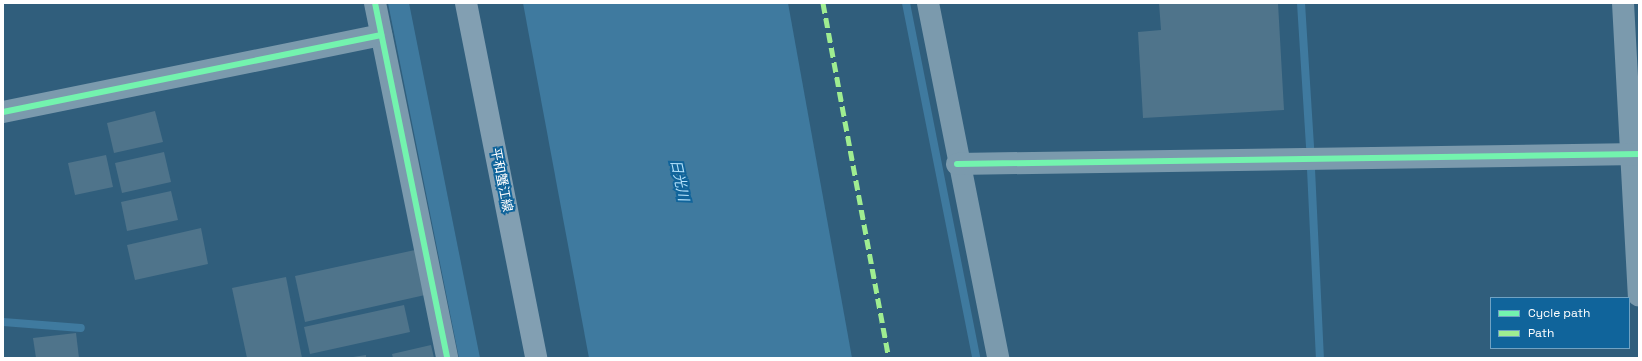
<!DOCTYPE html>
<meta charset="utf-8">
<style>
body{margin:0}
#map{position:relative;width:1642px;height:361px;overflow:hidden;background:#305e7c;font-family:"Space Grotesk","Noto Sans JP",sans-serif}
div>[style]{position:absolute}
.water>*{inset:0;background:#3f7a9f}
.stream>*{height:8px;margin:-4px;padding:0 4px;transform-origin:4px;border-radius:4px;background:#3f7a9f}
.building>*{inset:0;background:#4f748b}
.minor>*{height:22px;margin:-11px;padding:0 11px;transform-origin:11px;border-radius:11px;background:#7b9aad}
.secondary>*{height:22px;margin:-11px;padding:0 11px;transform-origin:11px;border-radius:11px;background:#829fb2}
.quiet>*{height:5px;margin-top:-2.5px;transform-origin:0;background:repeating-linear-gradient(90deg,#9fed91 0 10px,transparent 0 15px)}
.cycleway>*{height:6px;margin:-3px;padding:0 3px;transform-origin:3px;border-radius:3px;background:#73f3ae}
span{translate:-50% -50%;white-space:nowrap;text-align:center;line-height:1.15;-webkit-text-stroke:4px #10649b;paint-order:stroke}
.street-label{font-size:13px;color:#fff}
.water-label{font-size:14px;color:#b3e1fb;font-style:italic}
.frame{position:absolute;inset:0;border:4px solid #fff;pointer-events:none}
.legend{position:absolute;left:1490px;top:297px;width:140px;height:52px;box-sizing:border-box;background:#10649b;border:1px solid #70a2c3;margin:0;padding:5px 7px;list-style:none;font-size:12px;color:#fff}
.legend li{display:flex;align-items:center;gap:8px;height:20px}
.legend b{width:20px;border:1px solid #70a2c3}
</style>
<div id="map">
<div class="water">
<i style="clip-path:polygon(388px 3px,409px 3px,480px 358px,459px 358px)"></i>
<i style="clip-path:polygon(523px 3px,788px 3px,852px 358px,589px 358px)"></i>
</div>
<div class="stream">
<i style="left:906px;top:3px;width:362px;rotate:78.8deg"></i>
<i style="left:1301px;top:3px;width:144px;rotate:86.4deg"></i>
<i style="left:1311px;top:169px;width:189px;rotate:87.3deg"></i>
<i style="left:3px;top:322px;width:78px;rotate:4.4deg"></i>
</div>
<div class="building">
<i style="clip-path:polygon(1159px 3px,1278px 3px,1284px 110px,1143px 118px,1138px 32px,1161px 30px)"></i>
<i style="clip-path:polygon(155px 111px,163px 142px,114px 153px,107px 123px)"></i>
<i style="clip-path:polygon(164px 152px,171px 182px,122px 193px,115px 163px)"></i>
<i style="clip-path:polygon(106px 155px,113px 187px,75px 195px,68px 163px)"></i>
<i style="clip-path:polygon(171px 191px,178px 220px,127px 231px,121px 202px)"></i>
<i style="clip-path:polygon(201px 228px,208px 264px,135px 280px,127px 245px)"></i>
<i style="clip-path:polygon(415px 250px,425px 295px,305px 322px,295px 276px)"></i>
<i style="clip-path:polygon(286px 277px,302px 358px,247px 358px,232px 288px)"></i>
<i style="clip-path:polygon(404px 305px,410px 332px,310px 354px,304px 327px)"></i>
<i style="clip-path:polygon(76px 333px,79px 358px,36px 358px,33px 338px)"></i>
<i style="clip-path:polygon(431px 345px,434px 358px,393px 358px,392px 354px)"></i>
<i style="clip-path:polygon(366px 355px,366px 358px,353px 358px,353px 357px)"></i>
</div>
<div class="minor">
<i style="left:375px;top:3px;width:362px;rotate:78.5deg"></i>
<i style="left:928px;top:3px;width:362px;rotate:78.8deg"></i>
<i style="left:1623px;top:3px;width:293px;rotate:86.9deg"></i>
<i style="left:3px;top:112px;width:386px;rotate:-11.5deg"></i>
<i style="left:957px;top:164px;width:682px;rotate:-0.84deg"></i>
</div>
<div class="secondary">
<i style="left:466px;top:3px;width:362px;rotate:78.8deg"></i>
</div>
<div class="quiet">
<i style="left:823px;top:3px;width:361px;rotate:79.5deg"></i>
</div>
<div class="cycleway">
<i style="left:375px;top:3px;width:362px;rotate:78.5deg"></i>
<i style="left:3px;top:112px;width:386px;rotate:-11.5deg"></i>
<i style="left:957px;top:164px;width:682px;rotate:-0.84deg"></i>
</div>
<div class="street-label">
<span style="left:501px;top:180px;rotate:79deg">平和蟹江線</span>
</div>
<div class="water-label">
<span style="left:680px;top:180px;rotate:78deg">日光川</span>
</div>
<div class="frame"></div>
<ul class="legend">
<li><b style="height:5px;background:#73f3ae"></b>Cycle path</li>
<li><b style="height:5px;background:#9fed91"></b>Path</li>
</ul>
</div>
